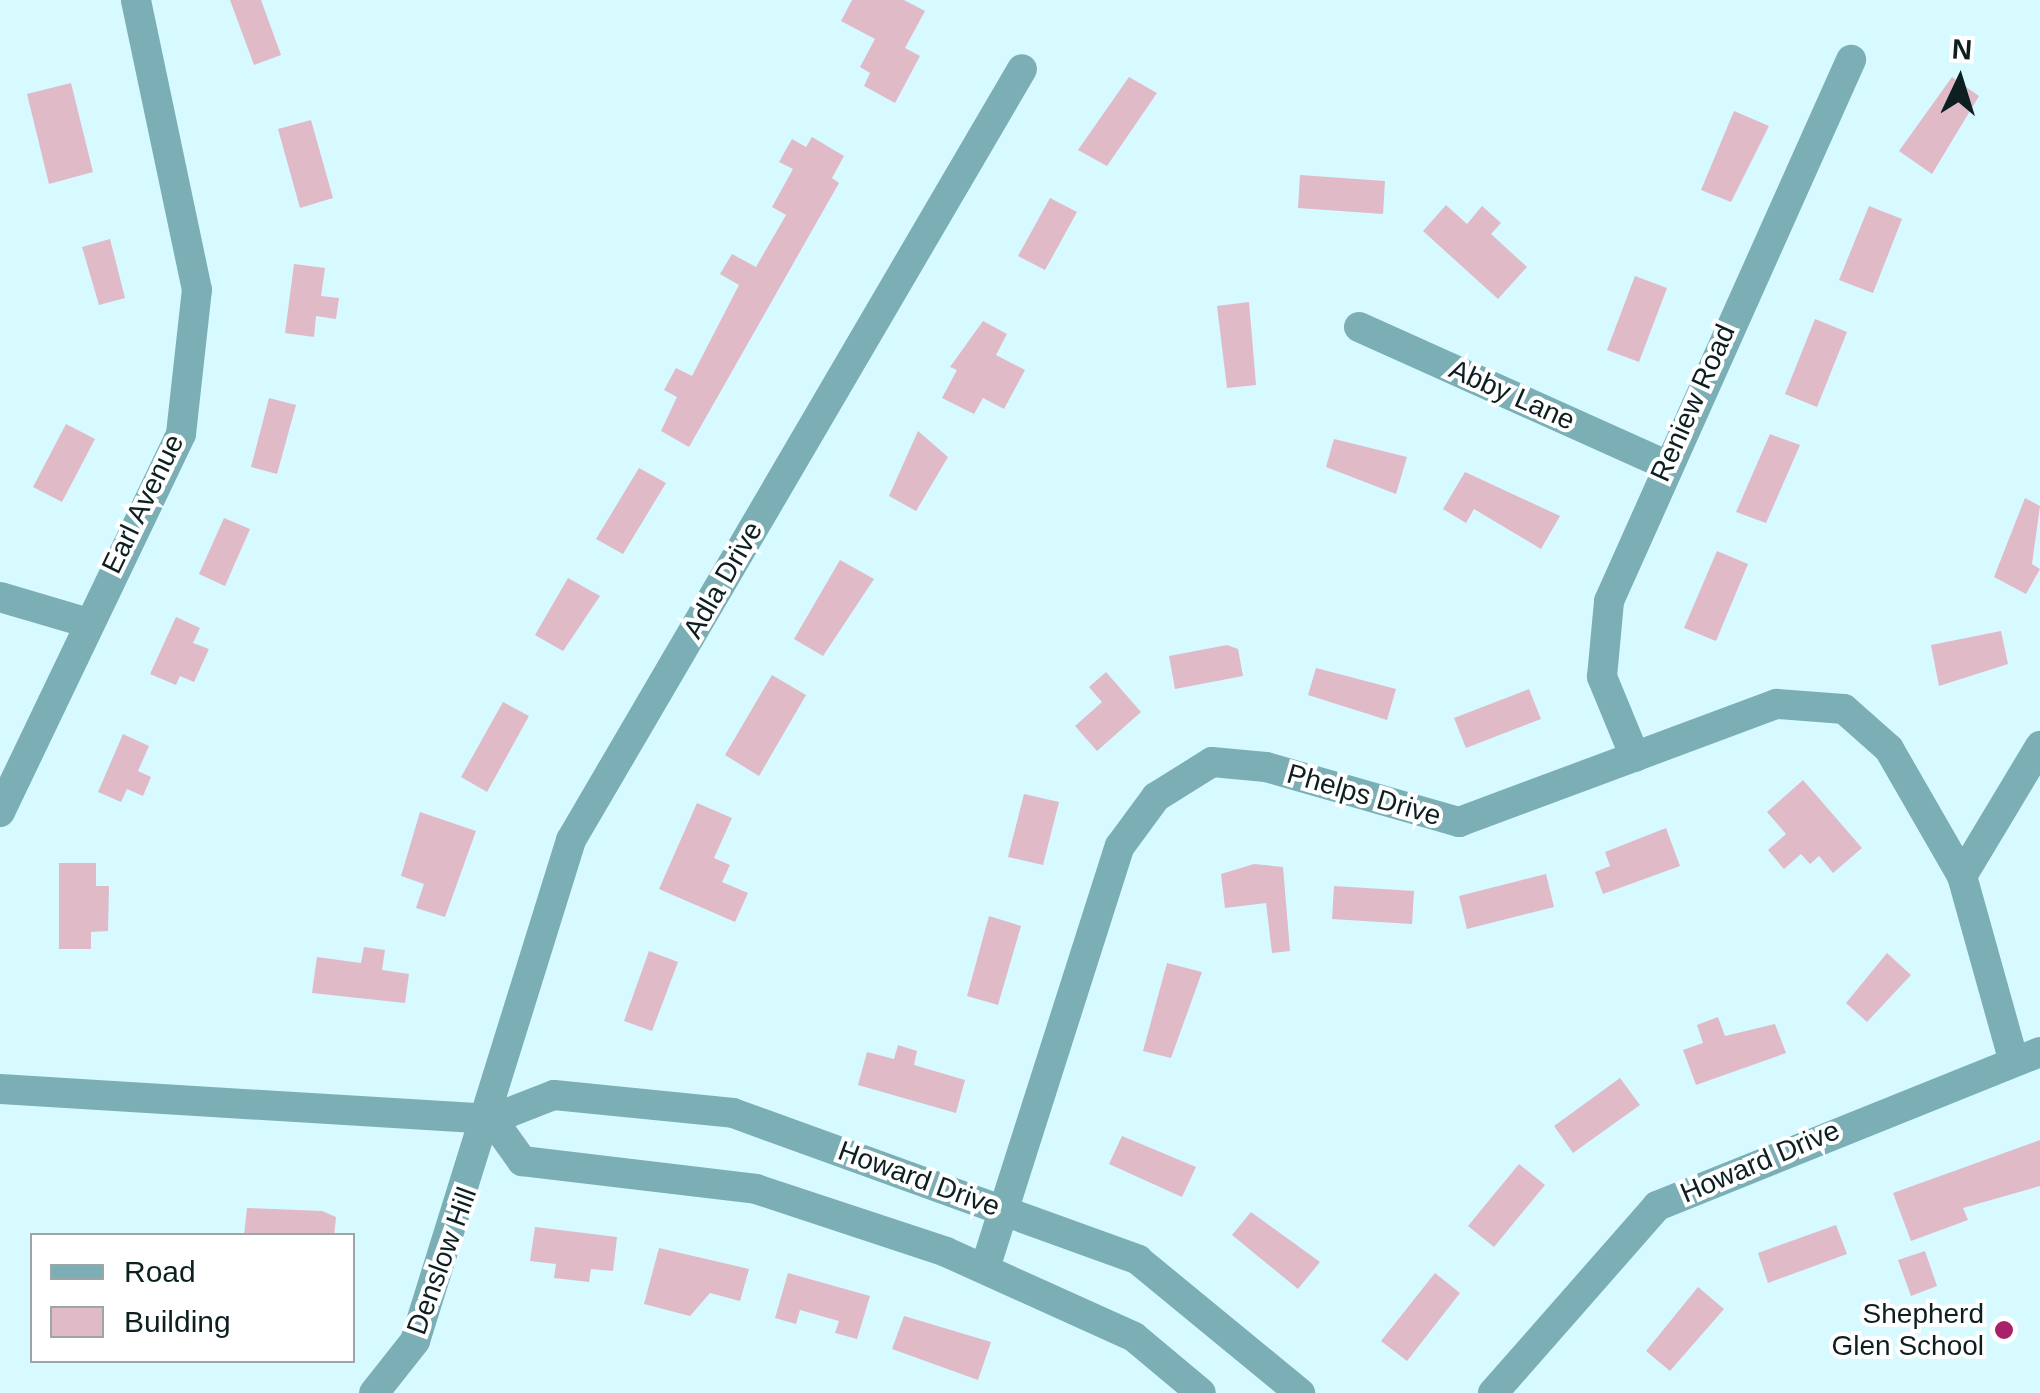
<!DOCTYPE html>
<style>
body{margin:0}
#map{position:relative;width:2040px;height:1393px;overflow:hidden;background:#d6faff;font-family:Helvetica,sans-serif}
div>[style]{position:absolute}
.building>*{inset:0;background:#e1bac8}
.minor>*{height:30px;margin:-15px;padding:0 15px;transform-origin:15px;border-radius:15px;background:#7bafb5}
.tertiary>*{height:30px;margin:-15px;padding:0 15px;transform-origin:15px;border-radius:15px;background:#7bafb5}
.dots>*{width:28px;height:28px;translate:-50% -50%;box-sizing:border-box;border:5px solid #fff;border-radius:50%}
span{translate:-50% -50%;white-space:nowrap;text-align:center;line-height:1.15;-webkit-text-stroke:8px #fff;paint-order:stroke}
.street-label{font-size:28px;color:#0d1f21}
.poi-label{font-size:28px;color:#0d1f21}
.right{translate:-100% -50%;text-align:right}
.legend{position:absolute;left:30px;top:1233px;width:325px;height:130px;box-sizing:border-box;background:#fff;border:2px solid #9ea5a6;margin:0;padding:12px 18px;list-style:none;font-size:30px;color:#0d1f21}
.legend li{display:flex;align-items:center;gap:20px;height:50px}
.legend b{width:50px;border:2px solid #9ea5a6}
.north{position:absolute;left:1910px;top:30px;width:100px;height:100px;-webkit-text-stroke:8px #fff;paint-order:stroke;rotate:4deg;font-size:28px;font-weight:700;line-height:40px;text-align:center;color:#0d1f21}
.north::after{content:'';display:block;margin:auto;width:35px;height:45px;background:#0d1f21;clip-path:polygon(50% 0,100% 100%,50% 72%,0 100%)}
</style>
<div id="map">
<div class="building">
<i style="clip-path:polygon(230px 0,261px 0,281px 55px,254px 65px)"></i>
<i style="clip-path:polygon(852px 0,904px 0,925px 11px,905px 48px,920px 56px,895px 103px,864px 86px,870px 73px,860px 67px,875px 39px,841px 21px)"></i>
<i style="clip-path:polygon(1129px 77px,1157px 93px,1107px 166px,1078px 150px)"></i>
<i style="clip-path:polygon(1952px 77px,1979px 96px,1932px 174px,1899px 151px)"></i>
<i style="clip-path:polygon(71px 83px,93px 172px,49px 184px,27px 94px)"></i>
<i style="clip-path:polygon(1734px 111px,1769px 126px,1731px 202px,1701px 190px)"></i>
<i style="clip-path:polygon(311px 120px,333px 198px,300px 208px,278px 129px)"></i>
<i style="clip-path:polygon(812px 137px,844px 156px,832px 178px,839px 183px,689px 447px,661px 431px,677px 397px,664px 390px,676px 368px,692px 376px,739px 285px,720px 274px,732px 254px,756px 267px,786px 215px,772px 207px,793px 169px,779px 162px,792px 139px,806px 147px)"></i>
<i style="clip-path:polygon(1300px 175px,1385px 181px,1383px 214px,1298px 208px)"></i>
<i style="clip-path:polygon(1050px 198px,1077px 212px,1045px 270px,1018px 256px)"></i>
<i style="clip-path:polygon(1446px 205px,1467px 224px,1482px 206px,1501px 223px,1491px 234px,1527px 267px,1498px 299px,1423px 231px)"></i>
<i style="clip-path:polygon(1869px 206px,1902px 219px,1873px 293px,1839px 280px)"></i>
<i style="clip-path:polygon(110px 239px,125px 298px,99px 305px,82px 247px)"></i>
<i style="clip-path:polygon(294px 264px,325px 268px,321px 296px,339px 298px,336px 319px,316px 316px,314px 337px,285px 333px)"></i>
<i style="clip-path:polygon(1635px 276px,1667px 288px,1639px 362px,1607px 350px)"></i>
<i style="clip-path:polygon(1249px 302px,1256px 385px,1227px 388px,1217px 306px)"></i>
<i style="clip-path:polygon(1815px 319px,1847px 332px,1817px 407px,1785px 394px)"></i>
<i style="clip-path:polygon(983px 321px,1007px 334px,996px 355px,1025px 370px,1004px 409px,983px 398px,974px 414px,942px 398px,957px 370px,950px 367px)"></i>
<i style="clip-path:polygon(269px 398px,296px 405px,277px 474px,251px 467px)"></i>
<i style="clip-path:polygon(66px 424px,95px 439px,62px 502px,33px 487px)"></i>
<i style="clip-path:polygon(918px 431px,948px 457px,916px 511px,889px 496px)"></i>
<i style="clip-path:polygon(1770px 434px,1800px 445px,1766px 523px,1736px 512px)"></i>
<i style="clip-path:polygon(1334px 439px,1407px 457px,1396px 494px,1326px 467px)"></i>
<i style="clip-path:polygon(639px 468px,666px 483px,623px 554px,596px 539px)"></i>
<i style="clip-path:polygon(1465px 472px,1560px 516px,1541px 549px,1474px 509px,1466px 523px,1443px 509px)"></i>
<i style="clip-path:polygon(2025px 498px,2040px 506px,2032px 564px,2040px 569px,2026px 594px,1994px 577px)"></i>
<i style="clip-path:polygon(224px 518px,250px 529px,225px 586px,199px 574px)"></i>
<i style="clip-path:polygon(1717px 551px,1748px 564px,1716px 641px,1684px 628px)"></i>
<i style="clip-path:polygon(840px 560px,874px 579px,823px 656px,794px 639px)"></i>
<i style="clip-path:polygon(568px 578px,600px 596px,563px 651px,535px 635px)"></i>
<i style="clip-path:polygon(176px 617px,200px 628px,193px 643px,209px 649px,194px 682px,180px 676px,176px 685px,150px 674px)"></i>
<i style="clip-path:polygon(2001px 631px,2008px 664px,1939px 686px,1931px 645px)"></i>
<i style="clip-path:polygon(1227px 645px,1238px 649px,1243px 676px,1175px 689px,1169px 656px)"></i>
<i style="clip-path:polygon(1316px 668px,1396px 689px,1387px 720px,1308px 695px)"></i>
<i style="clip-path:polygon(1106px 672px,1141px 712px,1097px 751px,1075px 726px,1102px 702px,1089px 687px)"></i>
<i style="clip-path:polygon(772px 675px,806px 695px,759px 776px,725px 755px)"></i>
<i style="clip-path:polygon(1529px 689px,1541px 719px,1466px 748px,1454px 718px)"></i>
<i style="clip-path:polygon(503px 702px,529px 716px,487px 792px,461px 777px)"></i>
<i style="clip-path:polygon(123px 734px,149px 746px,138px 771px,151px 777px,143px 796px,127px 789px,121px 802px,98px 792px)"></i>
<i style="clip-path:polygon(1803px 780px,1862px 848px,1833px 873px,1819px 856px,1810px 864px,1801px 854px,1784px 869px,1768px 850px,1786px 834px,1767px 812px)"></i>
<i style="clip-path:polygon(1024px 794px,1059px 802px,1043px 865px,1008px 857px)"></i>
<i style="clip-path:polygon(697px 803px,732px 818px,714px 858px,730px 865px,722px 882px,748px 893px,735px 922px,659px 889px)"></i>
<i style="clip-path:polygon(420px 812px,476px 831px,445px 917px,416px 908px,424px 884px,401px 876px)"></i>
<i style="clip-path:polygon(1666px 828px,1680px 866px,1603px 894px,1595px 872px,1610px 866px,1605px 852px)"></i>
<i style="clip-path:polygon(59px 863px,96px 863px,96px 886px,109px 886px,108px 931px,91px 932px,91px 949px,59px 949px)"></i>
<i style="clip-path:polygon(1254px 864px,1283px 867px,1290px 951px,1272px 953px,1266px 903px,1225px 908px,1221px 874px)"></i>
<i style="clip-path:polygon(1546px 874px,1554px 907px,1467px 929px,1459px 896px)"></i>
<i style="clip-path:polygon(1334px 886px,1414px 891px,1412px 924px,1332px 919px)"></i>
<i style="clip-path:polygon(989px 916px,1021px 926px,998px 1005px,967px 996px)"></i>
<i style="clip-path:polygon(364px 947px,385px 950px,382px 970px,409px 974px,405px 1003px,312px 993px,317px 957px,361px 963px)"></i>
<i style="clip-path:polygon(649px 951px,678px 962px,652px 1031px,624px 1021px)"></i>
<i style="clip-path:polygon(1887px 953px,1911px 975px,1867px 1022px,1846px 1003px)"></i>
<i style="clip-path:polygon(1167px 963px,1202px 972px,1171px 1058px,1143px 1051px)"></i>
<i style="clip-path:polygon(1718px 1017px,1725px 1036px,1775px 1024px,1786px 1053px,1696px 1085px,1683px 1050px,1703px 1043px,1697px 1025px)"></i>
<i style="clip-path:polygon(898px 1045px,917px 1051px,914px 1065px,965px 1080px,956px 1113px,858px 1085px,867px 1052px,894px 1059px)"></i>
<i style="clip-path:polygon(1620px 1078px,1640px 1105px,1573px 1153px,1554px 1126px)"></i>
<i style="clip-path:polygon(1122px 1136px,1196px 1167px,1182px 1197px,1109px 1164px)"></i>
<i style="clip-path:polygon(2040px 1140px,2040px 1186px,1963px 1208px,1968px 1220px,1911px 1241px,1893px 1193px)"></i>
<i style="clip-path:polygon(1519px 1164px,1545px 1185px,1494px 1247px,1468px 1226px)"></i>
<i style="clip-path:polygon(247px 1208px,322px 1211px,336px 1217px,334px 1236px,244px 1236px)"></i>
<i style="clip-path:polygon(1251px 1212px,1320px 1262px,1298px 1289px,1232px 1235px)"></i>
<i style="clip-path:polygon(1836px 1225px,1847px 1254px,1768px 1283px,1758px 1253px)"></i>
<i style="clip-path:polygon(535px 1227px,617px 1237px,613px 1271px,591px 1269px,589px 1282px,554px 1278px,556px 1264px,530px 1261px)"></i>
<i style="clip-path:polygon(659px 1248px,749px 1269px,740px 1301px,710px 1293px,690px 1316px,644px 1304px)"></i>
<i style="clip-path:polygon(1925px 1251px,1937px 1286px,1911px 1296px,1898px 1260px)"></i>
<i style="clip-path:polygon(788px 1273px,870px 1296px,857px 1339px,835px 1333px,839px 1321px,800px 1310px,796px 1324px,775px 1318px)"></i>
<i style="clip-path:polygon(1435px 1273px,1460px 1293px,1407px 1361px,1381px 1341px)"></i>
<i style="clip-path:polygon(1698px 1287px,1724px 1309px,1670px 1371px,1646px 1351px)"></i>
<i style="clip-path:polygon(904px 1316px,991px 1342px,978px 1380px,892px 1349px)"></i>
</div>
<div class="minor">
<i style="left:1359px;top:327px;width:334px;rotate:24.2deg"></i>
<i style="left:0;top:597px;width:89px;rotate:16.4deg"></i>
<i style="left:1635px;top:757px;width:87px;rotate:-112.4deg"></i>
<i style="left:1602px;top:677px;width:76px;rotate:-84.7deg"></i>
<i style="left:1609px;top:601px;width:593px;rotate:-65.9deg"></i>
<i style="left:0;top:812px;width:419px;rotate:-64.4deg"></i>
<i style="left:181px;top:434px;width:145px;rotate:-83.7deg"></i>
<i style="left:197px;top:290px;width:296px;rotate:-101.9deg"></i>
<i style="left:1962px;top:876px;width:152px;rotate:-59deg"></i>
<i style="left:985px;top:1268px;width:443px;rotate:-72.3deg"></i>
<i style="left:1120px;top:846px;width:61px;rotate:-53.7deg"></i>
<i style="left:1156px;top:797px;width:66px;rotate:-32deg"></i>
<i style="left:1212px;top:762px;width:54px;rotate:5.3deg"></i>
<i style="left:1266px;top:767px;width:201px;rotate:15.9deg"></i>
<i style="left:1459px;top:822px;width:339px;rotate:-20.4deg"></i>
<i style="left:1777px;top:704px;width:67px;rotate:4.3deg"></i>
<i style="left:1844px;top:709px;width:60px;rotate:41.6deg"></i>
<i style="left:1889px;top:749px;width:146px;rotate:60.1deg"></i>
<i style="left:1962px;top:876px;width:193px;rotate:74.4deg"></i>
<i style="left:374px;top:1393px;width:66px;rotate:-51.7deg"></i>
<i style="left:415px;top:1341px;width:525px;rotate:-72.7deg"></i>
<i style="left:571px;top:840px;width:893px;rotate:-59.67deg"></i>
<i style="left:1493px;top:1393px;width:249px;rotate:-48.7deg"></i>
<i style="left:1657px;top:1206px;width:413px;rotate:-21.9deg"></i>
</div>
<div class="tertiary">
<i style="left:0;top:1089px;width:493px;rotate:3.5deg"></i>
<i style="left:492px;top:1119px;width:66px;rotate:-21.2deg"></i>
<i style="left:554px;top:1095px;width:180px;rotate:5.7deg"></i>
<i style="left:733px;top:1113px;width:431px;rotate:19.9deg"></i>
<i style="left:1138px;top:1260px;width:210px;rotate:39.4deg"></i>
<i style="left:492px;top:1119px;width:52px;rotate:54.5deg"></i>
<i style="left:522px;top:1161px;width:236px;rotate:6.8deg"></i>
<i style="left:756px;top:1189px;width:200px;rotate:18.3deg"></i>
<i style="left:946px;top:1252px;width:206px;rotate:24.3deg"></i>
<i style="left:1134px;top:1337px;width:87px;rotate:39.9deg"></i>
</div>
<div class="dots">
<i style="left:2004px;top:1330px;background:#a92168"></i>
</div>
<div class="street-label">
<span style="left:1512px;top:395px;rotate:24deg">Abby Lane</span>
<span style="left:1693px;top:403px;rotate:-66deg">Reniew Road</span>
<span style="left:143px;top:504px;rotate:-64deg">Earl Avenue</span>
<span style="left:723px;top:580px;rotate:-60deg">Adla Drive</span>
<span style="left:1364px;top:795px;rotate:16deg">Phelps Drive</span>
<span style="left:1760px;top:1162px;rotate:-23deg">Howard Drive</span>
<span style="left:919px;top:1179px;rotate:20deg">Howard Drive</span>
<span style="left:442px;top:1261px;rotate:-70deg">Denslow Hill</span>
</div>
<div class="poi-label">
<span class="right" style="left:1984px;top:1330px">Shepherd<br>Glen School</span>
</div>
<ul class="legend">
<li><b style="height:12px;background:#7bafb5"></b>Road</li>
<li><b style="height:28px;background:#e1bac8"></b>Building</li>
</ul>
<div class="north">N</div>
</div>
